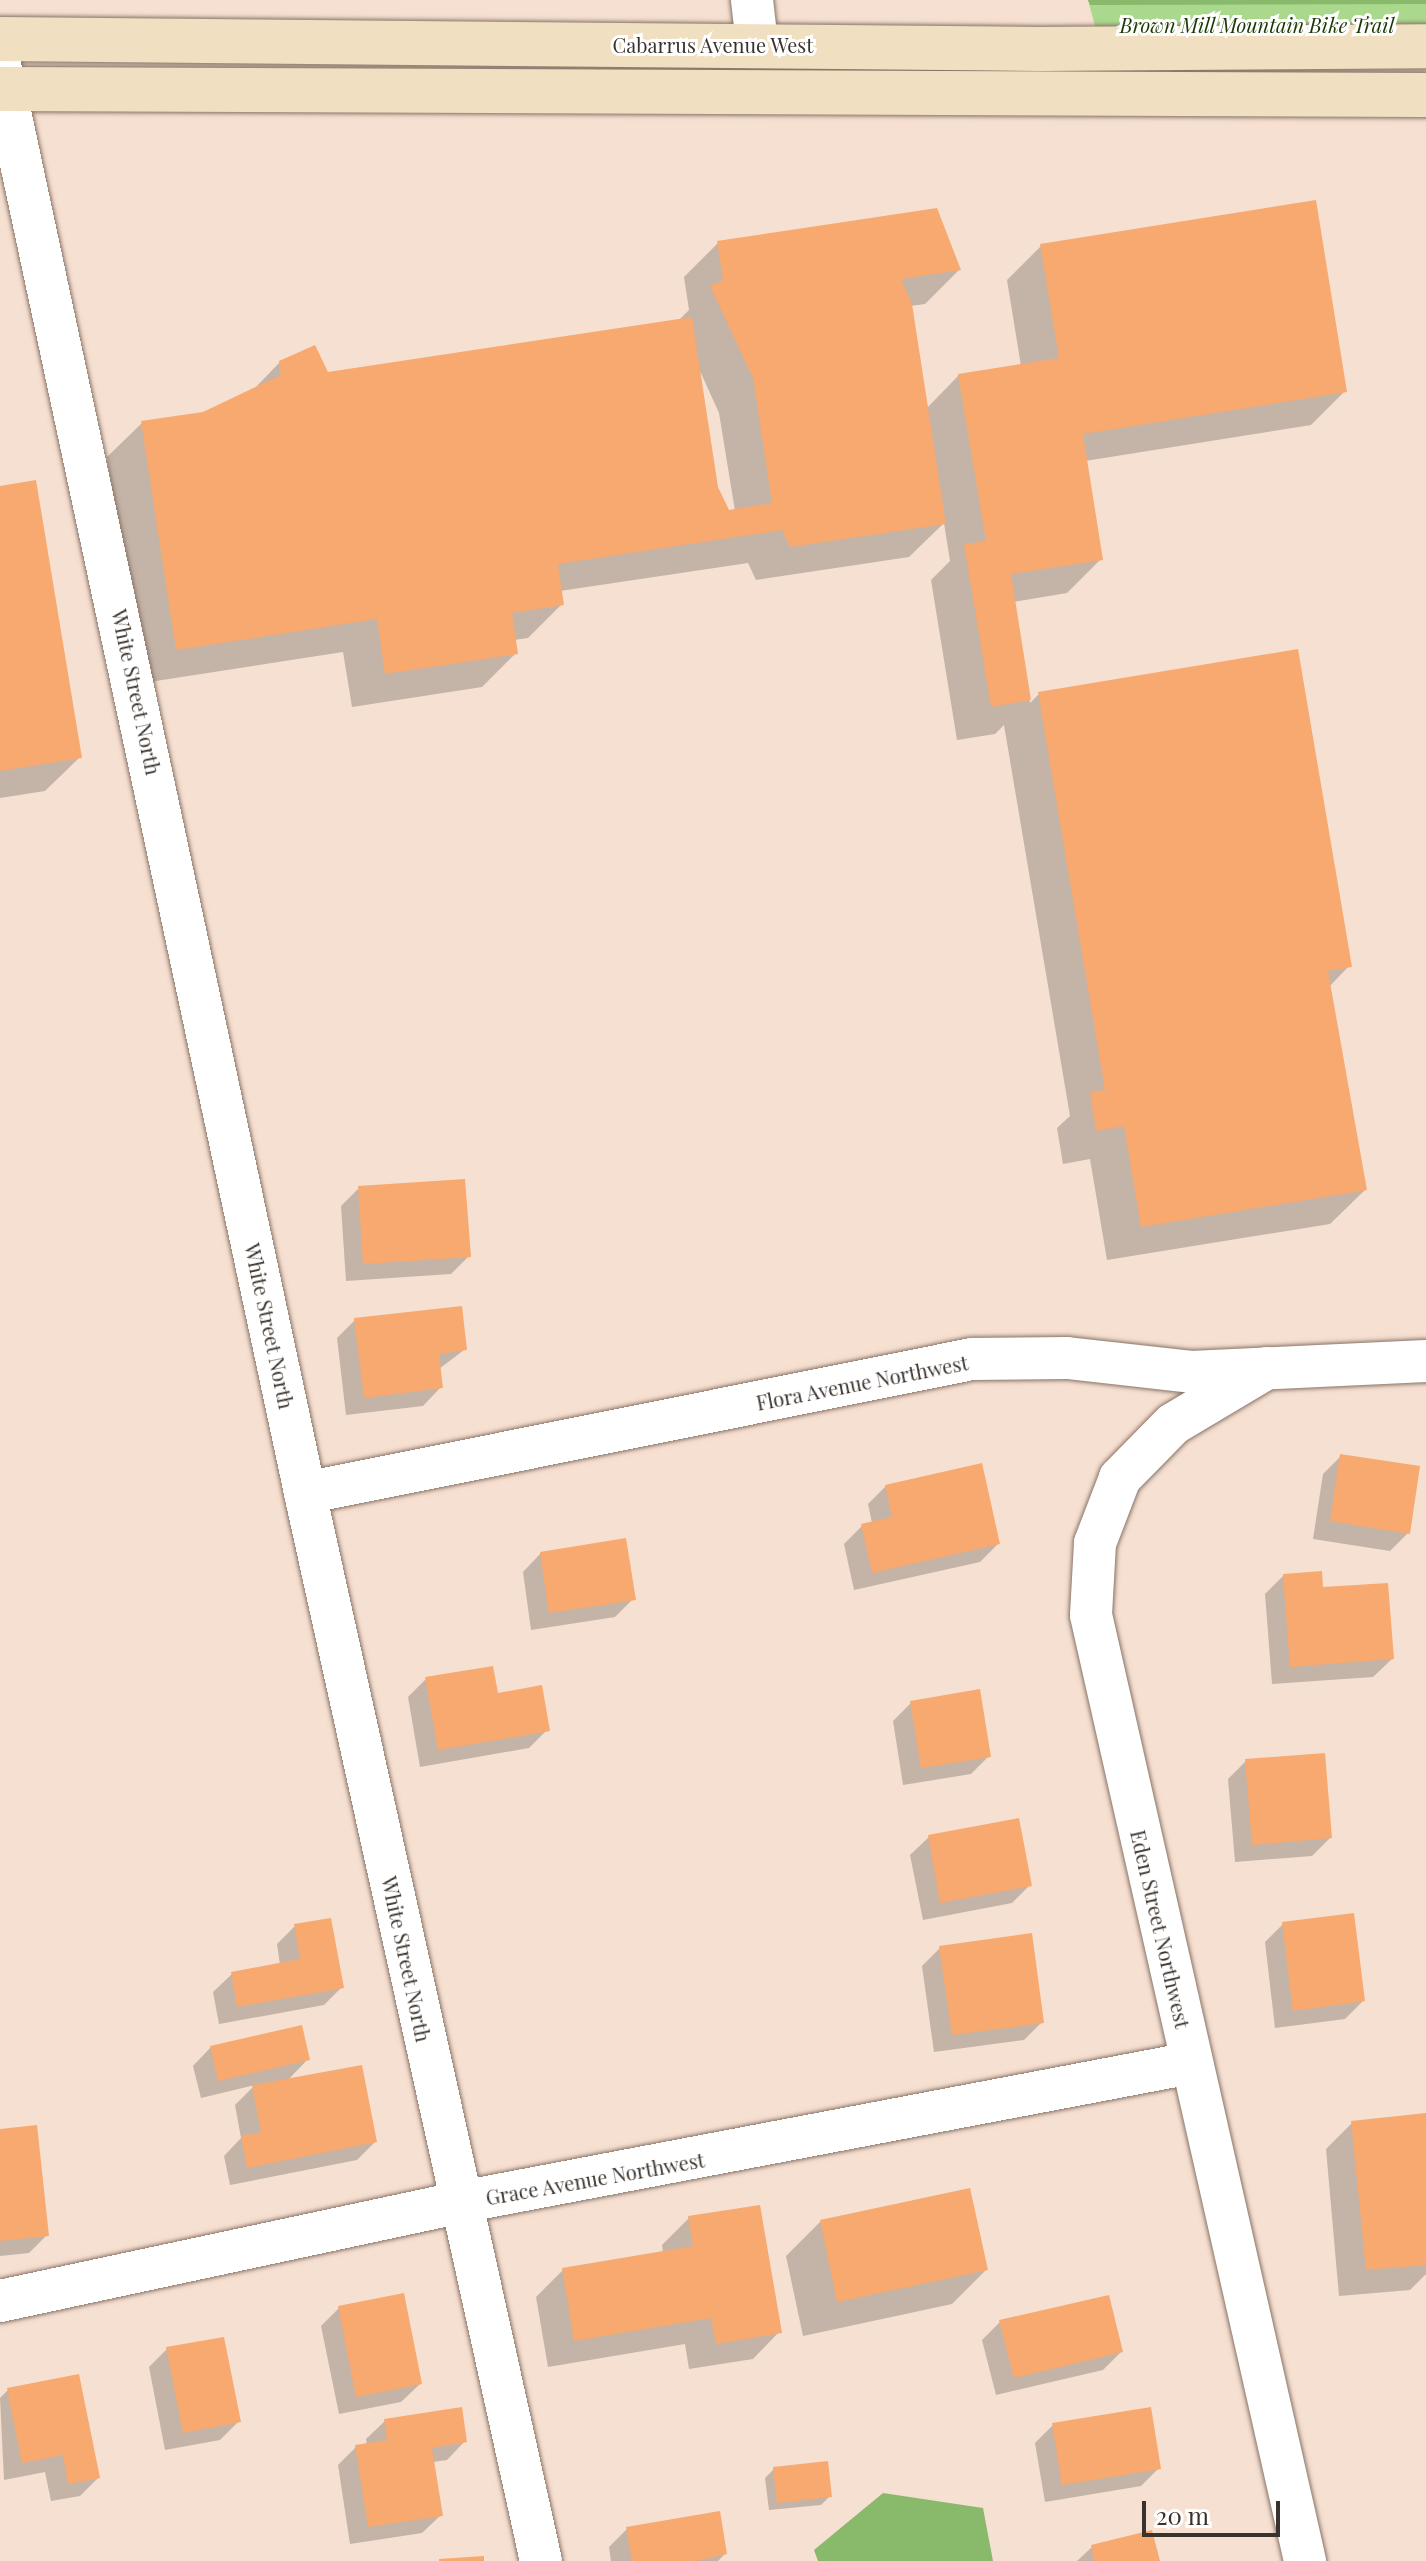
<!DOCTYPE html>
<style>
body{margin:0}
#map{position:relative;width:1426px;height:2561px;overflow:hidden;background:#f6e0d1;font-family:"Playfair Display",serif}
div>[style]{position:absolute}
.green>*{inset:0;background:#aad98d}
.forest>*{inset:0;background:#89ba6b}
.shadow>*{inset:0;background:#0003}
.building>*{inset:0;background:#f7a96f}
.roads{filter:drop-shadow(0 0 2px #887467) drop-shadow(0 0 2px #887467)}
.minor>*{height:42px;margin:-21px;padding:0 21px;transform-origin:21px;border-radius:21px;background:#fff}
.secondary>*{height:44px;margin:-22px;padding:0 22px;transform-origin:22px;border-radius:22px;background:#f0e0c1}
span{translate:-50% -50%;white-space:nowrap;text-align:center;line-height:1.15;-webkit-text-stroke:6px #fff;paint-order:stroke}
.park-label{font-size:20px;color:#1a3800;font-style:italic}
.street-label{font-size:20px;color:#3a322c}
.scale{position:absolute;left:1142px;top:2501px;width:138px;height:36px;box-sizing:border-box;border:4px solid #3a322c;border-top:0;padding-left:10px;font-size:24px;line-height:28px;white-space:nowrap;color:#3a322c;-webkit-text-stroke:6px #fff;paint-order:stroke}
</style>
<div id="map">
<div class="green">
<i style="clip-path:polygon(1088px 0,1426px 0,1426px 48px,1101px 48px)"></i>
</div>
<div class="forest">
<i style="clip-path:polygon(1088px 0,1426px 0,1426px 4px,1090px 5px)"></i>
<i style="clip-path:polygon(883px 2493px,983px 2508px,993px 2561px,818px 2561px,814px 2550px)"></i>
</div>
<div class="shadow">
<i style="clip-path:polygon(evenodd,718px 243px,959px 270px,925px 304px,910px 306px,926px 409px,959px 375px,1021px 366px,1007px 280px,1041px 246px,1345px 391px,1311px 425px,1085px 461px,1101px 559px,1067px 593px,1013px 602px,1030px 703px,1039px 694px,1349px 966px,1329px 987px,1365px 1190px,1330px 1224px,1107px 1260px,1090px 1159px,1063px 1164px,1057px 1128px,1070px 1116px,1004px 725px,995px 734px,957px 740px,931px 580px,950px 561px,944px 523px,909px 557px,756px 580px,748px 563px,560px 591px,562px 604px,528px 638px,514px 640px,516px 653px,482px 687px,352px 707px,343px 652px,143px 683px,107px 457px,142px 423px,203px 414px,252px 391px,280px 362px,327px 374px,677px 322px,689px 310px,684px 277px,718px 243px,700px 371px,719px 413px,735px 511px,728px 512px,716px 488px,700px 371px)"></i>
<i style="clip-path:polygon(0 488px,80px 757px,45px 791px,0 798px)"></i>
<i style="clip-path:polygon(359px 1188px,469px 1256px,451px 1274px,346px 1281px,341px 1206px)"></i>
<i style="clip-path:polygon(355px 1320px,464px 1350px,439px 1369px,441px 1387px,423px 1406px,346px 1415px,337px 1338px)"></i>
<i style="clip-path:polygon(1341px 1456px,1408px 1533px,1390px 1551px,1313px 1539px,1323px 1474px)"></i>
<i style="clip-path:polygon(886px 1486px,998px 1544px,980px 1562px,854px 1590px,844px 1544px,862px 1526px,872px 1523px,868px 1504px)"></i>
<i style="clip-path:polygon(541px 1553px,633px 1599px,615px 1617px,531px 1630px,523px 1572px)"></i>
<i style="clip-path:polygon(1283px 1576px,1321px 1589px,1392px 1659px,1373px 1677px,1272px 1684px,1265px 1594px)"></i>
<i style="clip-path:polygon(426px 1679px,496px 1695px,547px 1730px,529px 1748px,420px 1767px,408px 1697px)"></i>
<i style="clip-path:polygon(911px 1703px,989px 1756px,971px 1774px,903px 1785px,893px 1721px)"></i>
<i style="clip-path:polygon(1246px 1761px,1330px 1838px,1312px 1856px,1235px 1862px,1228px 1779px)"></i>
<i style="clip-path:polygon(929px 1837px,1030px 1885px,1012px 1903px,923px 1920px,910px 1855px)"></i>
<i style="clip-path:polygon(1283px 1924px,1363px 2001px,1345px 2019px,1275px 2028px,1265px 1942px)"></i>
<i style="clip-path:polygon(295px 1926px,342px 1987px,324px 2005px,219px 2024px,213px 1992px,232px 1974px,280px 1965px,277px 1944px)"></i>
<i style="clip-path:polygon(940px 1948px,1042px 2022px,1024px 2040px,934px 2052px,922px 1966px)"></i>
<i style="clip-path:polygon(211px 2047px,308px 2059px,287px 2081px,375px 2142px,357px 2160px,230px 2185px,224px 2156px,241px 2138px,235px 2105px,255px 2085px,201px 2098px,193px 2066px)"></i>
<i style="clip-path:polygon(1426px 2115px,1426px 2274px,1410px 2290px,1339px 2296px,1326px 2149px,1352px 2123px)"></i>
<i style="clip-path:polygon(0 2131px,47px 2235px,29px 2253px,0 2256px)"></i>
<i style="clip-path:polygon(689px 2218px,779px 2332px,753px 2359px,689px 2369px,685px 2344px,548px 2367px,536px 2297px,563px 2270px,663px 2253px,662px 2245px)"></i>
<i style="clip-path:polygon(821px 2221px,986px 2270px,952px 2304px,803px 2336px,786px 2256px)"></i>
<i style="clip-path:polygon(339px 2308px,420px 2384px,401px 2402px,339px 2414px,321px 2326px)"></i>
<i style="clip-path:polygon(1000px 2322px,1121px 2352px,1103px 2370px,996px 2395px,982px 2340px)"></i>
<i style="clip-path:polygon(167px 2349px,238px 2422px,220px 2440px,165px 2450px,149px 2367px)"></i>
<i style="clip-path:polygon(8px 2390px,98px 2478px,80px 2496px,51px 2501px,45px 2472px,4px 2480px,0 2398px)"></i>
<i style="clip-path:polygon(385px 2421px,465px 2441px,447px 2460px,433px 2462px,441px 2515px,422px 2533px,350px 2544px,338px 2465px,356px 2447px,367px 2445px,366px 2439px)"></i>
<i style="clip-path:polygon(1053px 2425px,1159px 2468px,1141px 2486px,1045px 2502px,1035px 2443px)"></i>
<i style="clip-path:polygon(774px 2469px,830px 2496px,821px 2505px,769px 2510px,765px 2478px)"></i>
<i style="clip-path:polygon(627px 2529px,725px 2554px,718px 2561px,611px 2561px,609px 2547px)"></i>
<i style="clip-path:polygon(1092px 2547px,1158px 2561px,1077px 2561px)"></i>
</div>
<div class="building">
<i style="clip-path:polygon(1316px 200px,1347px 392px,1083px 434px,1103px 560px,1011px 574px,1031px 700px,991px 707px,964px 544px,986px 541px,958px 374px,1059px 358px,1040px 244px)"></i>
<i style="clip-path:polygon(937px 208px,961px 270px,901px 279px,912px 304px,946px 524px,790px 547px,782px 530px,558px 564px,564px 605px,512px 613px,518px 654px,385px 674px,377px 619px,176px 650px,141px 421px,203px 412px,281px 375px,279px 361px,315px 345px,328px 372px,692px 317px,718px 487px,729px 510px,772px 503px,753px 378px,710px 286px,723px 280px,717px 241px)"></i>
<i style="clip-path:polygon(36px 480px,82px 758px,0 771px,0 486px)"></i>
<i style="clip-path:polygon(1298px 649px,1352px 967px,1328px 971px,1367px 1190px,1141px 1227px,1124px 1126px,1096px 1131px,1090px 1092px,1105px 1090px,1038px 692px)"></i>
<i style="clip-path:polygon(465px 1179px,471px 1257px,363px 1264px,358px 1186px)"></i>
<i style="clip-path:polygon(462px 1306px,467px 1350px,439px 1354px,443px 1388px,364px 1398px,354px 1318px)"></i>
<i style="clip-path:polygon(1340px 1454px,1420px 1466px,1410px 1534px,1330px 1521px)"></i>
<i style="clip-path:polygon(982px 1463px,1000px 1544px,872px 1573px,861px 1524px,892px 1517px,885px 1485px)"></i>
<i style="clip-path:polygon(626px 1538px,636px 1600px,549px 1613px,540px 1552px)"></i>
<i style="clip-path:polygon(1322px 1571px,1323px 1587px,1388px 1583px,1394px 1659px,1290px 1667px,1283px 1574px)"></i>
<i style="clip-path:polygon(493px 1666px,498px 1693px,542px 1685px,550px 1731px,438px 1750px,425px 1677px)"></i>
<i style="clip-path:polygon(980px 1689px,991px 1757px,921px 1768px,910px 1701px)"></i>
<i style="clip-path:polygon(1325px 1753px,1332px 1838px,1252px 1845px,1245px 1759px)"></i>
<i style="clip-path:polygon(1019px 1818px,1032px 1886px,940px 1903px,928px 1835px)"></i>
<i style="clip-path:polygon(1354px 1913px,1365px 2001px,1293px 2011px,1282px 1922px)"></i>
<i style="clip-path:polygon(331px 1918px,344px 1988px,237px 2007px,231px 1972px,300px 1959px,294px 1924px)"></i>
<i style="clip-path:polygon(1032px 1933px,1044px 2023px,952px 2035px,939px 1946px)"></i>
<i style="clip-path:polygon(302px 2025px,310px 2060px,218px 2081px,210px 2046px)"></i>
<i style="clip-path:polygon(362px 2065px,377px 2142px,247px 2168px,241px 2136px,261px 2132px,252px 2085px)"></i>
<i style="clip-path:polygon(1426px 2113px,1426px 2265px,1366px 2270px,1351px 2121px)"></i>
<i style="clip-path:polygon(37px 2125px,49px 2236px,0 2241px,0 2129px)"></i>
<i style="clip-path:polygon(970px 2188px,988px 2270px,837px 2302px,820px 2220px)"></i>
<i style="clip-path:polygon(760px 2205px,782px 2333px,716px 2344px,711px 2318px,574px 2341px,562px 2268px,693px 2246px,688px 2216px)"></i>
<i style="clip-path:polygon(404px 2293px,422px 2384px,356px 2397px,338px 2306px)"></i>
<i style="clip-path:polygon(1109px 2295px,1123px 2352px,1014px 2378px,999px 2320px)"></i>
<i style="clip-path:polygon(224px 2337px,241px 2422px,183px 2433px,166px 2347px)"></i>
<i style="clip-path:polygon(79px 2374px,100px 2478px,68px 2484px,63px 2455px,22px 2463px,7px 2388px)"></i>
<i style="clip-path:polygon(462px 2407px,467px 2442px,432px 2448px,443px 2516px,368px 2527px,355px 2445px,387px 2440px,384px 2419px)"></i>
<i style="clip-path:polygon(1151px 2407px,1161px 2469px,1062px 2485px,1052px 2423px)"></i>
<i style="clip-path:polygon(828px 2461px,832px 2497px,777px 2503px,773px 2467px)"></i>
<i style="clip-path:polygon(720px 2511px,727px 2554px,697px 2561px,632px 2561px,626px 2527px)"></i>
<i style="clip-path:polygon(1152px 2530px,1160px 2561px,1094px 2561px,1091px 2545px)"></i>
<i style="clip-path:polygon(484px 2556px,484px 2561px,439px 2561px,439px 2559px)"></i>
</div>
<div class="roads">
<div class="minor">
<i style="left:752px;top:0;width:44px;rotate:83.5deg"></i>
<i style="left:0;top:65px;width:1460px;rotate:77.94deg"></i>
<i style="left:305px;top:1493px;width:1094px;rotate:77.54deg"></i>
<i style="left:1267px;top:1368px;width:109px;rotate:149.2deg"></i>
<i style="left:1173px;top:1424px;width:76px;rotate:134.5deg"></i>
<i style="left:1120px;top:1478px;width:70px;rotate:111deg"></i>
<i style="left:1095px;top:1543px;width:72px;rotate:93.2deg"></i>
<i style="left:1091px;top:1615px;width:970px;rotate:77.25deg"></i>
<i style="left:305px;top:1493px;width:680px;rotate:-11.36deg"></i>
<i style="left:972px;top:1359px;width:95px;rotate:-0.6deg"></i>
<i style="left:1067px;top:1358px;width:125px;rotate:6.4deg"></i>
<i style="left:1191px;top:1372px;width:235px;rotate:-2.7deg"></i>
<i style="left:0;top:2301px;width:472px;rotate:-12.1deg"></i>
<i style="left:461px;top:2202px;width:743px;rotate:-10.78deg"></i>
</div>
<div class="secondary">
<i style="left:0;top:39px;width:1040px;rotate:0.55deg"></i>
<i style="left:1040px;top:49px;width:386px;rotate:-0.4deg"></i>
<i style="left:0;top:89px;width:1426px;rotate:0.24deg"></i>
</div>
</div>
<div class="park-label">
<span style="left:1257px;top:24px">Brown Mill Mountain Bike Trail</span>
</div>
<div class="street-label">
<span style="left:713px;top:44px">Cabarrus Avenue West</span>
<span style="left:137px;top:692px;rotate:78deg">White Street North</span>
<span style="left:270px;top:1326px;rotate:78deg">White Street North</span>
<span style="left:862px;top:1382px;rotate:-11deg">Flora Avenue Northwest</span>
<span style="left:1161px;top:1929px;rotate:77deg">Eden Street Northwest</span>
<span style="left:407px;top:1959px;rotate:78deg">White Street North</span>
<span style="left:595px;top:2178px;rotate:-10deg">Grace Avenue Northwest</span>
</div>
<div class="scale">20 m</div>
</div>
